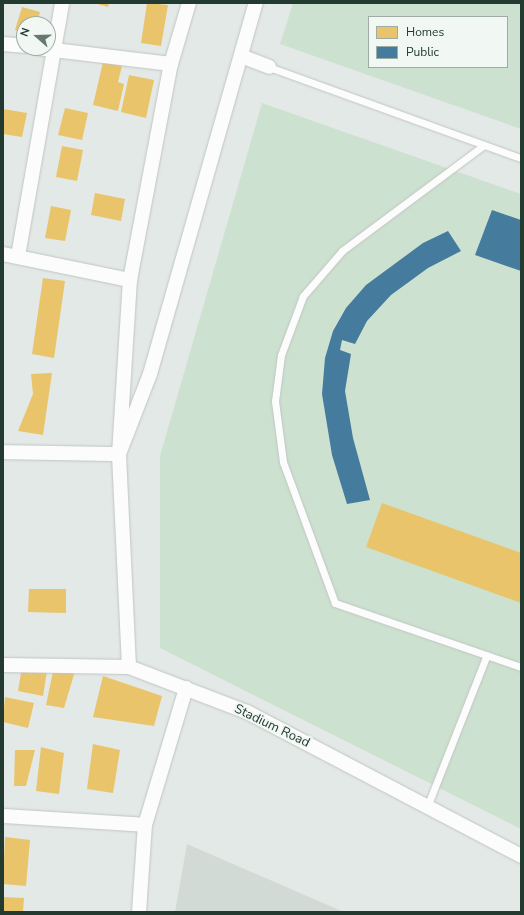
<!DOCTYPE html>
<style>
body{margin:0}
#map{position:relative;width:524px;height:915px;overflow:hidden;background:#e3e9e6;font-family:"Nunito Sans",sans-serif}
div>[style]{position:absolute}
.built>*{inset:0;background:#d1dad5}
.green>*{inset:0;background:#cde1d0}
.homes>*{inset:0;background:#e9c46a}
.public>*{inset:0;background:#457b9d}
.roads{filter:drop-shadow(0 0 1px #c0c5c3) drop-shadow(0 0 1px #c0c5c3)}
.lane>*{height:7px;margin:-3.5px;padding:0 3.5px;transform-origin:3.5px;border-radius:3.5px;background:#fbfcfb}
.street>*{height:14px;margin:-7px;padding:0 7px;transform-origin:7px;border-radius:7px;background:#fbfcfb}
span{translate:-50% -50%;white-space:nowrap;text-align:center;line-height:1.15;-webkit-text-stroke:4px #f1f8f3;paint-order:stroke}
.street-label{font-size:13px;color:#233a30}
.frame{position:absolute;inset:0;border:4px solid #233a30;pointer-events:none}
.legend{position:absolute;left:368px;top:16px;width:140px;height:52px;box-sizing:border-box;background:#f1f8f3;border:1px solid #9faca5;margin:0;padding:5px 7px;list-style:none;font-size:12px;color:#233a30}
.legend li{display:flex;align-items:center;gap:8px;height:20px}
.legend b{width:20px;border:1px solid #9faca5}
.north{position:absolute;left:16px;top:16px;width:40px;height:40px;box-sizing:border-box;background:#f1f8f3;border:1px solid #9faca5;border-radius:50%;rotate:290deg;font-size:11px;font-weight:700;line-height:16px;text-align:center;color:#233a30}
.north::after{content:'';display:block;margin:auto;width:14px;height:18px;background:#667770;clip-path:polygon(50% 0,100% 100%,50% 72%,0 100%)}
</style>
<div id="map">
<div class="built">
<i style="clip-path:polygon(187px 844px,344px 912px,175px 912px)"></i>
</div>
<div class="green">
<i style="clip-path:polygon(evenodd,293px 3px,521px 3px,521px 129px,280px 44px,293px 3px,369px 17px,507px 17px,507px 67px,369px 67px,369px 17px)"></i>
<i style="clip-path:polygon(262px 103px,521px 194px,521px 829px,160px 648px,160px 456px)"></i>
</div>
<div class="homes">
<i style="clip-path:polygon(94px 3px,109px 3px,108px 7px)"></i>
<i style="clip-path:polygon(147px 3px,168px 5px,161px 46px,141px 43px)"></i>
<i style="clip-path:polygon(22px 7px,40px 12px,37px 24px,24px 24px,24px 33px,15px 30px)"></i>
<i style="clip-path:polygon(103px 62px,122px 66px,118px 82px,124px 84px,118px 111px,93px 105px)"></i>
<i style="clip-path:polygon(129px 75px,154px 80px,146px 118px,121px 112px)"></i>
<i style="clip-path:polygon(65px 108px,88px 113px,82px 140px,58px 135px)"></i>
<i style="clip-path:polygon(3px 109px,27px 113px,22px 137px,3px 134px)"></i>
<i style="clip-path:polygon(62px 146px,83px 150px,77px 181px,56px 177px)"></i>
<i style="clip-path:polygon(95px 193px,125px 199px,121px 221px,91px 215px)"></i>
<i style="clip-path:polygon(51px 206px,71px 210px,65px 241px,45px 238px)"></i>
<i style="clip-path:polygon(43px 278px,65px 281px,54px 358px,32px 354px)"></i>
<i style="clip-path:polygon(52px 373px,43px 435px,18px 431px,33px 394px,31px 374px)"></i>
<i style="clip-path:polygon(382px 503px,521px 553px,521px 603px,366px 547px)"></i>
<i style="clip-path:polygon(29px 589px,66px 589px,66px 613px,28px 612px)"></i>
<i style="clip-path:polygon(22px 667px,47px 671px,43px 696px,18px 691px)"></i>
<i style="clip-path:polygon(54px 667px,75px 671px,64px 708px,46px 705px)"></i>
<i style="clip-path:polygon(103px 676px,162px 696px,154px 726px,93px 717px)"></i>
<i style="clip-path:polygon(5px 697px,34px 703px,28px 728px,3px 722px)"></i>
<i style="clip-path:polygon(93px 744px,120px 750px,113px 793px,87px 789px)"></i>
<i style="clip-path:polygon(41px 747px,64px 753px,59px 794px,36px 791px)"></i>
<i style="clip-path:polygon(15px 750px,35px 750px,26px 786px,14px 786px)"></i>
<i style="clip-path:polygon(5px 837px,30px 840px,26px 886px,3px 884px)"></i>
<i style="clip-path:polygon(3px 897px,24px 898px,23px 912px,3px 912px)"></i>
</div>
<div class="public">
<i style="clip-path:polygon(492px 210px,521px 220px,521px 271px,475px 255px)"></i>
<i style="clip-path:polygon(448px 231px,461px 251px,428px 268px,391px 295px,367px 321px,355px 344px,342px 340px,340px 350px,351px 354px,345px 391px,353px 438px,370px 500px,347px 504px,332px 455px,322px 394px,325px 358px,333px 331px,346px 308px,366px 285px,423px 243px)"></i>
</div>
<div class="roads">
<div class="lane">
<i style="left:269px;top:67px;width:268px;rotate:19.9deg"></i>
<i style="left:484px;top:145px;width:177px;rotate:143.3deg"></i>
<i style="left:342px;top:251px;width:60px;rotate:130.9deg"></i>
<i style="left:303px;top:296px;width:63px;rotate:110.4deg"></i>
<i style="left:281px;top:355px;width:46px;rotate:97.4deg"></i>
<i style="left:275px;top:401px;width:62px;rotate:82.5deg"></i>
<i style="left:283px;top:462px;width:150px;rotate:69.8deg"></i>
<i style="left:335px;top:603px;width:197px;rotate:19deg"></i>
<i style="left:427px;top:807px;width:163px;rotate:-68.5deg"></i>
</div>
<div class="street">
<i style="left:3px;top:44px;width:21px;rotate:5deg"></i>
<i style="left:37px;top:48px;width:135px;rotate:6.8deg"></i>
<i style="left:241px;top:56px;width:30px;rotate:21deg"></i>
<i style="left:3px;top:254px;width:130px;rotate:11.6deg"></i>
<i style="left:18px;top:256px;width:257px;rotate:-80.1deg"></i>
<i style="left:3px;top:452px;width:116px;rotate:1deg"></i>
<i style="left:119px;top:454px;width:174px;rotate:-86.4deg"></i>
<i style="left:130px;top:280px;width:220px;rotate:-79.3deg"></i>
<i style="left:171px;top:64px;width:64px;rotate:-73.6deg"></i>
<i style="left:3px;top:665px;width:126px;rotate:0.9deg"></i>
<i style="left:129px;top:667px;width:126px;rotate:20.9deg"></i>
<i style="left:247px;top:712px;width:310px;rotate:27.7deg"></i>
<i style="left:129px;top:667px;width:213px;rotate:-92.7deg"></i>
<i style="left:119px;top:454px;width:86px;rotate:-68.8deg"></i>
<i style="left:150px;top:374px;width:386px;rotate:-74.1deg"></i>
<i style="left:3px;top:816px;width:142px;rotate:3.6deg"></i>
<i style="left:139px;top:912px;width:87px;rotate:-86.1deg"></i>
<i style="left:145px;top:825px;width:143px;rotate:-73.3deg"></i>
</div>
</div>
<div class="street-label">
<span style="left:272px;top:726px;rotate:26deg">Stadium Road</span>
</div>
<div class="frame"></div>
<ul class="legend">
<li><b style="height:11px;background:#e9c46a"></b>Homes</li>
<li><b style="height:11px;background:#457b9d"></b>Public</li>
</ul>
<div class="north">N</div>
</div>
